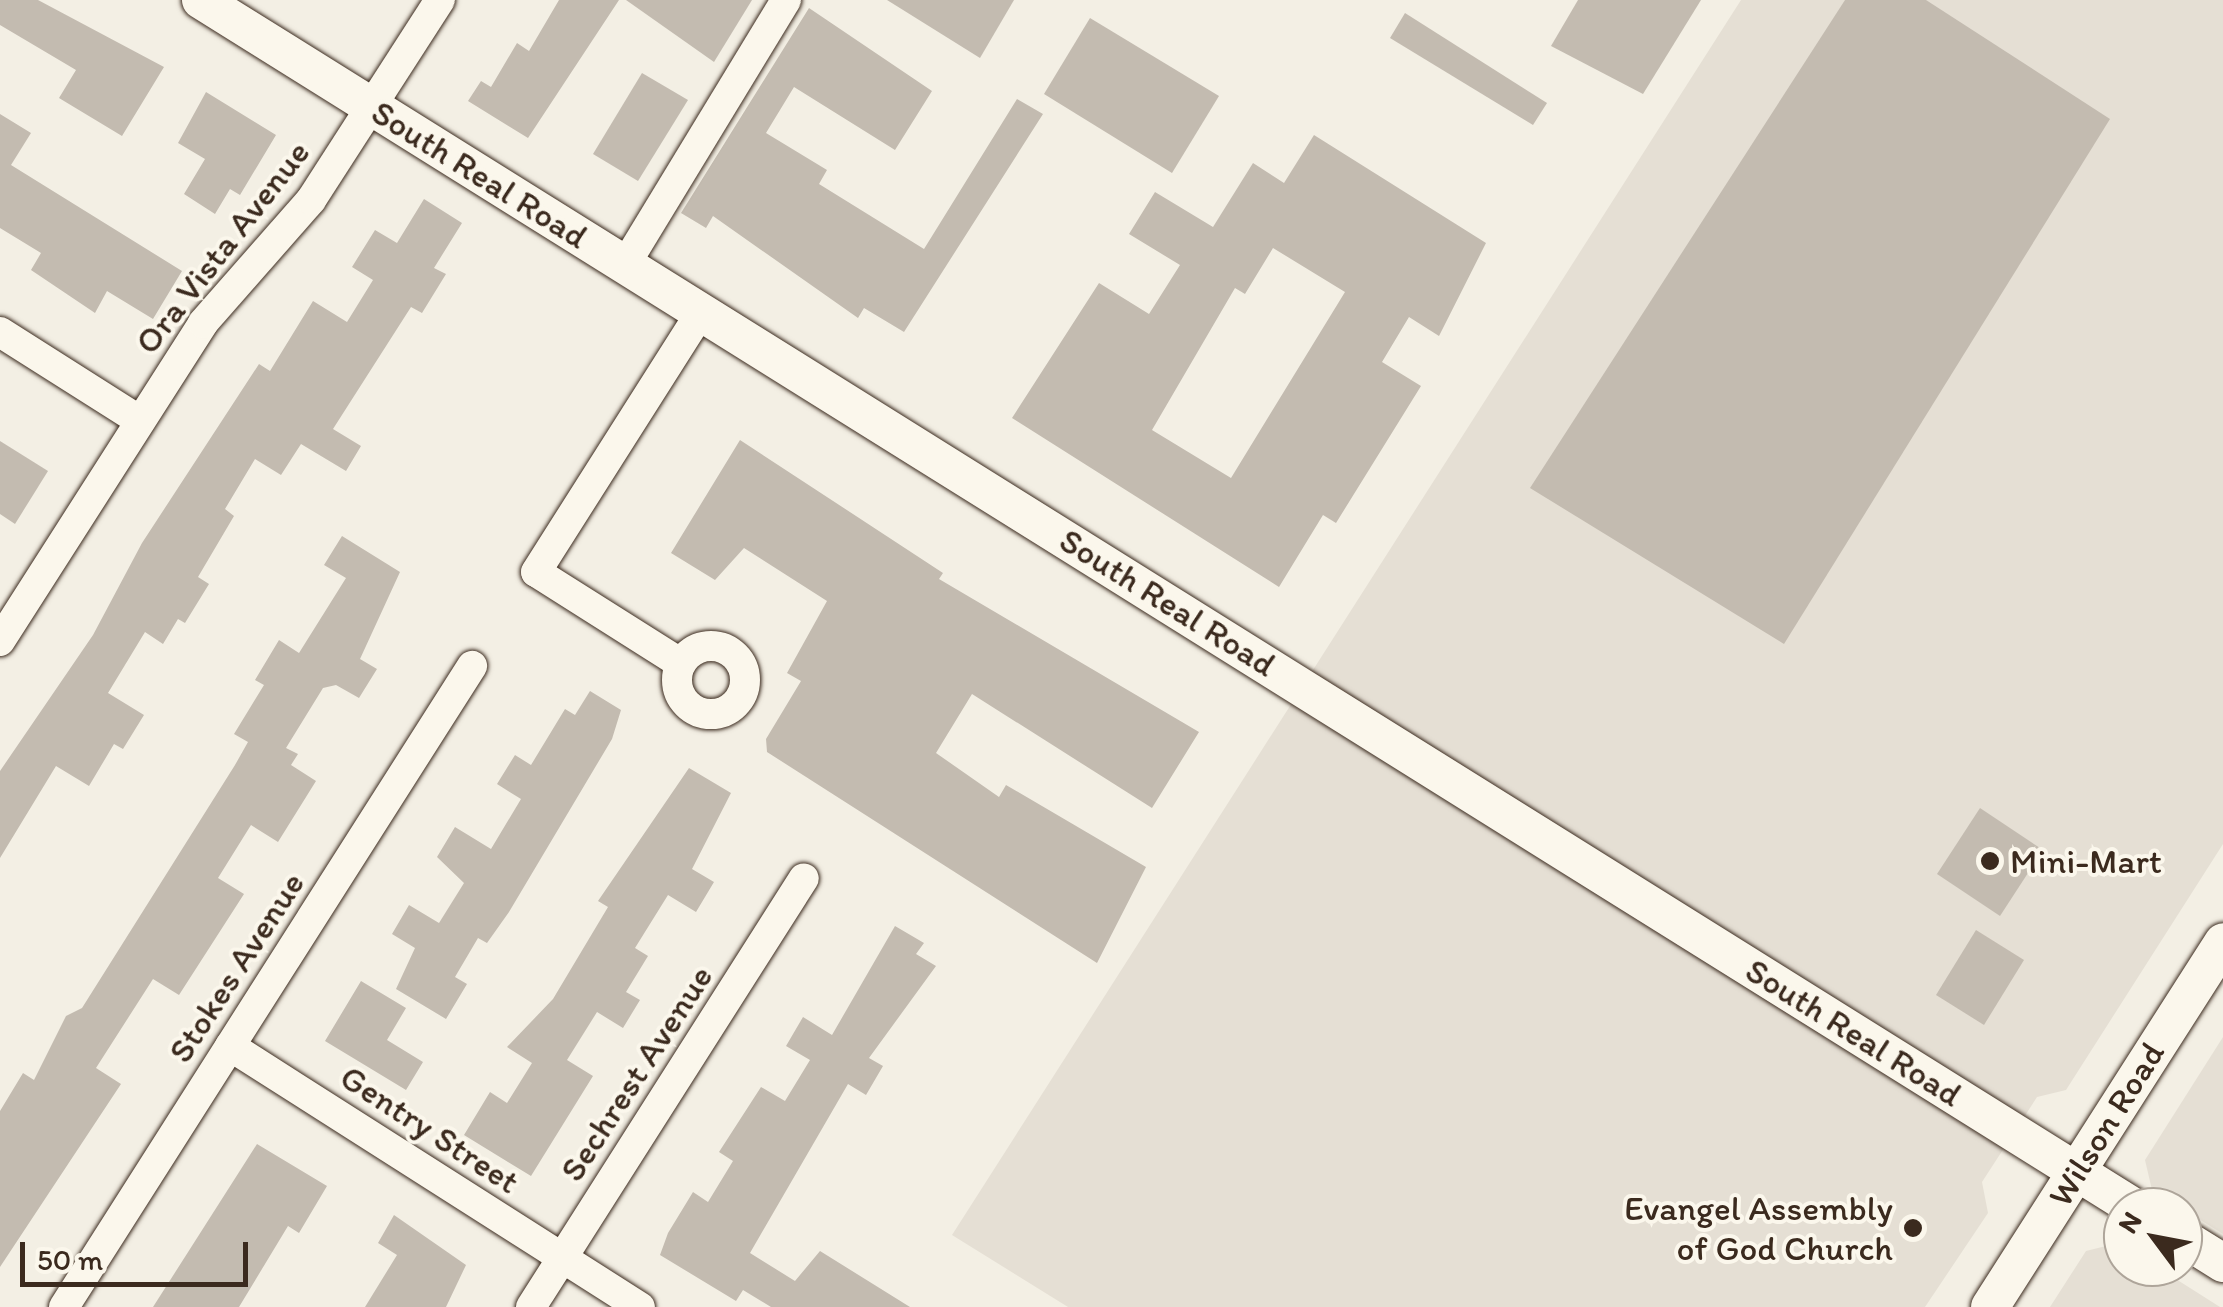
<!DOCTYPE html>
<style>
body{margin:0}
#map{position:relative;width:2223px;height:1307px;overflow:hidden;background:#f3efe4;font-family:Itim,sans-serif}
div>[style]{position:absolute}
.built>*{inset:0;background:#e5dfd4}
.building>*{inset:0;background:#c3bbb0}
.roads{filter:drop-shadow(0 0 2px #3b2a1e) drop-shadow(0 0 2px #3b2a1e)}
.minor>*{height:30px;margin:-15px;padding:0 15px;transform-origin:15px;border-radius:15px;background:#fbf7ec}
.minor>.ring{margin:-15px;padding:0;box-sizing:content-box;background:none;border:30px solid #fbf7ec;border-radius:50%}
.tertiary>*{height:38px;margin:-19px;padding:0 19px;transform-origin:19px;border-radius:19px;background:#fbf7ec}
.dots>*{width:28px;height:28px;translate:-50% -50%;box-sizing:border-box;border:5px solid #fbf7ec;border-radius:50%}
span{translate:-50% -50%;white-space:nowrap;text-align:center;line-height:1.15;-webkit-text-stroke:8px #fbf7ec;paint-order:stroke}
.street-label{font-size:35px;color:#3b2a1e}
.poi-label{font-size:35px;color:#3b2a1e}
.left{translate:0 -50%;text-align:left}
.right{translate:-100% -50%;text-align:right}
.north{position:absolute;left:2103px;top:1187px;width:100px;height:100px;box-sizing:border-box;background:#fbf7ec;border:2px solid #aea59a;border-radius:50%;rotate:302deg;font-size:28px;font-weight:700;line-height:40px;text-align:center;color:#3b2a1e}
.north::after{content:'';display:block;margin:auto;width:35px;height:45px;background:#3b2a1e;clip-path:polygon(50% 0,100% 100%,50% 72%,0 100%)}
.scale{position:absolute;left:20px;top:1242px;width:228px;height:45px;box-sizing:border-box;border:5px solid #3b2a1e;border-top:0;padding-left:12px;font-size:30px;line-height:35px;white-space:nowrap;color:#3b2a1e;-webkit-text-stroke:8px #fbf7ec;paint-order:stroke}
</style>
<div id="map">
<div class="built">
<i style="clip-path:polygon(1741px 0,2223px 0,2223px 844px,2066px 1090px,2037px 1097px,1982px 1182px,1988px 1213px,1925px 1307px,1068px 1307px,952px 1235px)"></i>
<i style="clip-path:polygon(2223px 1037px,2223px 1234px,2152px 1190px,2145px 1160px)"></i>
<i style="clip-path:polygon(2118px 1243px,2123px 1267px,2157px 1267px,2220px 1307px,2050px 1307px,2086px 1251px)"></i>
</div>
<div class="building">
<i style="clip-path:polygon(0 0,38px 0,164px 67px,122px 136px,59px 98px,76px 70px,0 25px)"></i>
<i style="clip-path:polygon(559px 0,619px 0,528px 138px,468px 101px,481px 81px,491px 87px,517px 43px,529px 51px)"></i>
<i style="clip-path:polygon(626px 0,752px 0,714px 62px)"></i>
<i style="clip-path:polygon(887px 0,1014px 0,980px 58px)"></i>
<i style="clip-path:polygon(1578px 0,1701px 0,1643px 94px,1551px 46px)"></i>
<i style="clip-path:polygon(1845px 0,1926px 0,2110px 119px,1784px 644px,1530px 488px)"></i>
<i style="clip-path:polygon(809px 8px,932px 91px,895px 150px,794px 87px,766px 133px,827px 170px,819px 184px,924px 249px,1017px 99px,1043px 114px,904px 332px,864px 308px,858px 318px,713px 216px,706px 228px,681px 213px)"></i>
<i style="clip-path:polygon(1405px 13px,1547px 103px,1533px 125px,1390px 38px)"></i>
<i style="clip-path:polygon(1090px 18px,1219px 96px,1172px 173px,1044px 94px)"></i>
<i style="clip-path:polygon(642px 73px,688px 100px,638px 181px,593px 154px)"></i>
<i style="clip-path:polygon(206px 92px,276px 135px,240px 195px,230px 189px,215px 214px,184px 194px,205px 159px,178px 143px)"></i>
<i style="clip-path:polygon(0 114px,31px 133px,11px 165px,182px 271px,153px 319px,107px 291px,95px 313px,31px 270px,41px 253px,0 228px)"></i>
<i style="clip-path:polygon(evenodd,1314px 135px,1486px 243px,1439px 336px,1409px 317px,1382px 362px,1421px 386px,1336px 523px,1323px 515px,1279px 587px,1012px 418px,1099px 283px,1149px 314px,1180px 265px,1129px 234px,1155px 192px,1213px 227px,1253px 163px,1284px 183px,1314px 135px,1273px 248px,1345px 292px,1231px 478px,1152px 430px,1235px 288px,1245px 294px,1273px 248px)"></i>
<i style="clip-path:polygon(424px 199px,462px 223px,434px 268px,446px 274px,422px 313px,411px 307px,333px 429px,361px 446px,346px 471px,301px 444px,281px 475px,255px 459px,225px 509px,234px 516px,198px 577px,209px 584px,185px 623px,178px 619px,163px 644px,145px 632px,108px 693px,144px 715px,123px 749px,114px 744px,89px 786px,56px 766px,0 858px,0 771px,93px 635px,142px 543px,259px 364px,270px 371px,313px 301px,347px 322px,373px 280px,352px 267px,375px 230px,397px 243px)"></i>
<i style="clip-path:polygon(740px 440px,943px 573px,939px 579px,1199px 732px,1152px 808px,972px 694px,936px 753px,999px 797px,1006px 785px,1146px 867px,1097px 963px,767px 752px,766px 739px,801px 681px,787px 673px,827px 601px,744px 548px,715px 580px,671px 553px)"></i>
<i style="clip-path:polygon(0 441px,48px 471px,15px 524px,0 514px)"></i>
<i style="clip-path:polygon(342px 536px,400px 572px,360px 659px,377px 669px,359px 698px,336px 685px,323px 688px,286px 748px,298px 754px,291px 765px,316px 781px,278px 842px,251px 825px,218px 878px,244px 894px,179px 995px,153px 979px,96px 1068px,121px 1084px,0 1267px,0 1111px,23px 1073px,34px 1080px,66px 1016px,82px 1008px,235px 765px,248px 742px,234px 734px,264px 685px,255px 680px,279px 640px,299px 653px,346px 578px,324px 565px)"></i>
<i style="clip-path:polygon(590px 691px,621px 710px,612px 739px,509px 912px,487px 943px,478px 938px,455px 977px,467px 984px,446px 1019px,396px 989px,415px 948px,392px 934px,409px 905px,439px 923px,464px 883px,437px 857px,455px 827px,491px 849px,521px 799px,497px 784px,515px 755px,531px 765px,565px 709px,575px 715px)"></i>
<i style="clip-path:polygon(689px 768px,731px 793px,692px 869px,714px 882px,696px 912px,668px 895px,635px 948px,648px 956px,626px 992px,640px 1000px,623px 1028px,597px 1012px,567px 1060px,593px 1076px,531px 1176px,464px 1135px,490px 1092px,507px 1103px,532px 1063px,507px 1047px,553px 999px,608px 907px,598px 901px)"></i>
<i style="clip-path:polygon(1980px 808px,2043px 850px,2000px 916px,1937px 874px)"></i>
<i style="clip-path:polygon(895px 926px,924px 943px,916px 954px,936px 966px,869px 1058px,883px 1066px,866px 1095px,848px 1084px,750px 1253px,795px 1281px,820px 1251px,910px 1307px,771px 1307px,743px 1290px,736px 1301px,660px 1255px,668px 1233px,693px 1192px,708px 1202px,733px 1161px,719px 1152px,761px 1087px,785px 1101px,810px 1060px,786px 1046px,803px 1017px,832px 1035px)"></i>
<i style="clip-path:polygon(1976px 930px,2024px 960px,1984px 1025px,1936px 995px)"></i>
<i style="clip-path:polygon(361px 981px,406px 1008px,387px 1040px,423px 1062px,406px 1090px,325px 1041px)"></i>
<i style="clip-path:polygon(257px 1144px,327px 1186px,299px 1233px,288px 1226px,239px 1307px,153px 1307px)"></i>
<i style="clip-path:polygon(394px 1215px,466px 1265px,446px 1307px,365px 1307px,397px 1255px,378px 1243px)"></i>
</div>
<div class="roads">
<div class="minor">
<i style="left:625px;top:265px;width:310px;rotate:-58.7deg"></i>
<i style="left:0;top:332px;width:166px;rotate:32.4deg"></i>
<i style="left:0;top:641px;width:377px;rotate:-57.4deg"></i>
<i style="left:203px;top:323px;width:164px;rotate:-48.7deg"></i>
<i style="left:311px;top:200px;width:238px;rotate:-57.2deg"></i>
<i class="ring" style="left:677px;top:646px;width:38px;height:38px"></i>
<i style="left:680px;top:663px;width:170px;rotate:-147.7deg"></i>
<i style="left:536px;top:572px;width:308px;rotate:-57.6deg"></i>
<i style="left:230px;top:1046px;width:486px;rotate:32.5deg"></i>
<i style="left:64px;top:1307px;width:760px;rotate:-57.52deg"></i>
<i style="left:531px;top:1307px;width:508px;rotate:-57.53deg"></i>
</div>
<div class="tertiary">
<i style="left:201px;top:0;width:2278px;rotate:31.99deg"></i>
<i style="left:2183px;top:1238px;width:47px;rotate:32deg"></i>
<i style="left:1990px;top:1307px;width:433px;rotate:-57.4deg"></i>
</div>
</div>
<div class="dots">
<i style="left:1990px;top:861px;background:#3b2a1e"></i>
<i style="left:1913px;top:1228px;background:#3b2a1e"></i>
</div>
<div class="street-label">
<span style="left:480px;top:174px;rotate:32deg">South Real Road</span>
<span style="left:222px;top:247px;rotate:-52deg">Ora Vista Avenue</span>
<span style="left:1168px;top:602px;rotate:32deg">South Real Road</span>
<span style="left:236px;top:967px;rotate:-57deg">Stokes Avenue</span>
<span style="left:1854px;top:1032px;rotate:32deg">South Real Road</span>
<span style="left:636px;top:1073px;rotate:-57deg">Sechrest Avenue</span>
<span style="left:2106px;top:1124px;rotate:-58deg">Wilson Road</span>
<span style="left:430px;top:1129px;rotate:33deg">Gentry Street</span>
</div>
<div class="poi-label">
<span class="left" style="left:2010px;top:861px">Mini-Mart</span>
<span class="right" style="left:1893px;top:1228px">Evangel Assembly<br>of God Church</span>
</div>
<div class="north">N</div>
<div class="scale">50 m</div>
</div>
